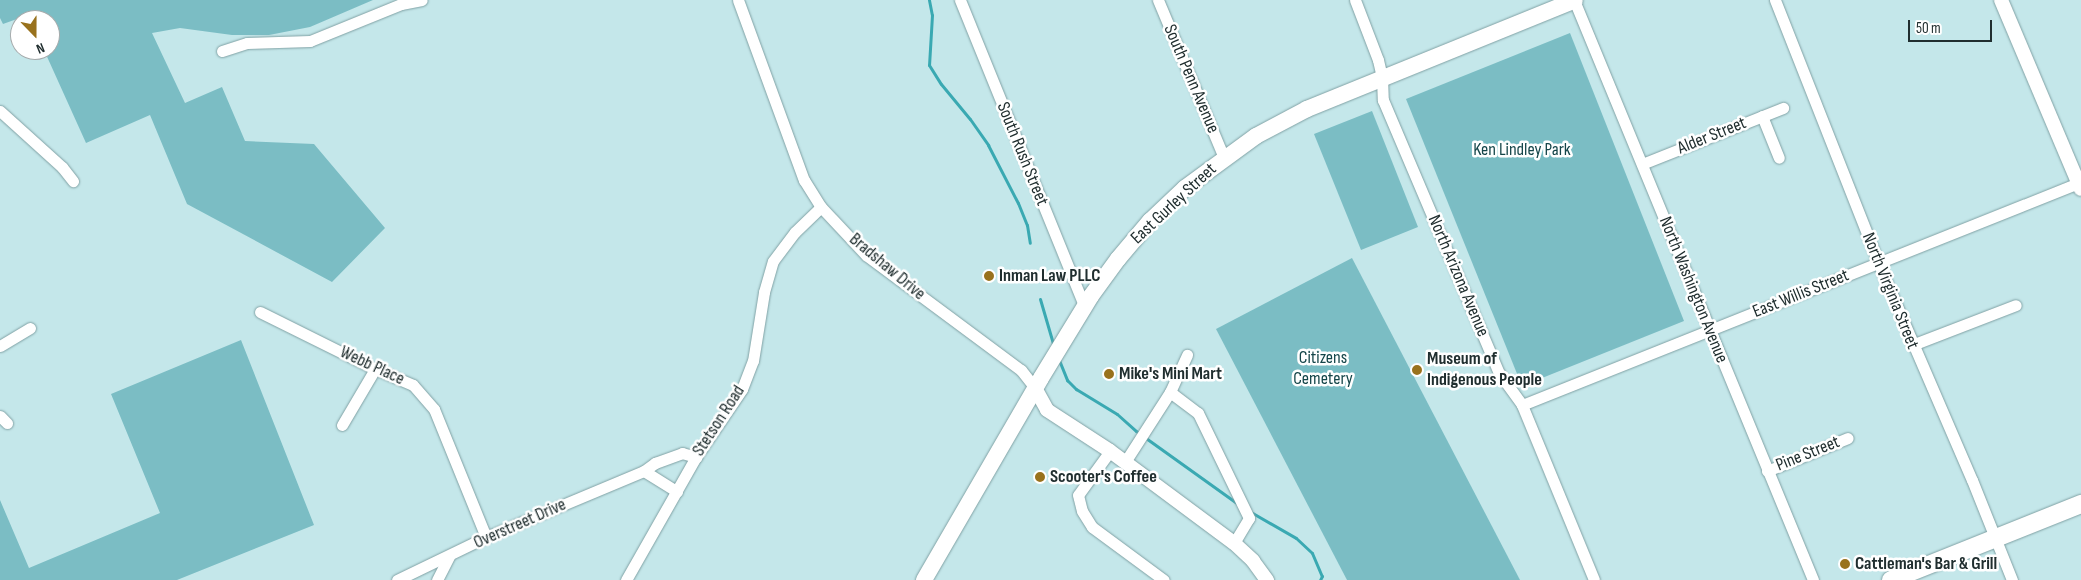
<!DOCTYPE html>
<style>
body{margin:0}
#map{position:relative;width:2081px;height:580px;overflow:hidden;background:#c4e7ea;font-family:"Sofia Sans Condensed",sans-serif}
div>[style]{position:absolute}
.green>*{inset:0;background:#7bbdc4}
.stream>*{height:3px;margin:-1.5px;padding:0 1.5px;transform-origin:1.5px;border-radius:1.5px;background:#3aa9b2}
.roads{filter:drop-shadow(0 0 1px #80a1a4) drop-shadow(0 0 1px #80a1a4)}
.minor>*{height:11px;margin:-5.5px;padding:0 5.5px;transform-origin:5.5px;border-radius:5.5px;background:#fff}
.tertiary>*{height:14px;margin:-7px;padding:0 7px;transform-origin:7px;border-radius:7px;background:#fff}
.secondary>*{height:16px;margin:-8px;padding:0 8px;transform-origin:8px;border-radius:8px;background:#fff}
.primary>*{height:18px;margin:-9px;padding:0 9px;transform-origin:9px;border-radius:9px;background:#fff}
.dots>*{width:14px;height:14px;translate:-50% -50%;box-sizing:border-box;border:2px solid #fff;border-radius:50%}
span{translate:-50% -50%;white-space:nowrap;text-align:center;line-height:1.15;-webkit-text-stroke:5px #fff;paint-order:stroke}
.street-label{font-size:18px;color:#202e2f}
.park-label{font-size:18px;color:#144549}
.poi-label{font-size:18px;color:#202e2f;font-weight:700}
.left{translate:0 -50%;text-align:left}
.north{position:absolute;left:10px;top:10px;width:50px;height:50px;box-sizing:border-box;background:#fff;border:1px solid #a6abac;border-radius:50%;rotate:158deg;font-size:14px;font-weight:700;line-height:20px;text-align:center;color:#202e2f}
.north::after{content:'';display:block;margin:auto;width:18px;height:22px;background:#99721d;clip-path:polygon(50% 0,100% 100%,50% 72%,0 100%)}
.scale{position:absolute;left:1908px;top:20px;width:84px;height:22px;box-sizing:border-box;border:2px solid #202e2f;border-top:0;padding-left:6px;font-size:15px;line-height:18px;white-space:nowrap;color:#202e2f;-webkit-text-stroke:4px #fff;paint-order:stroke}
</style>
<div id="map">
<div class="green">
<i style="clip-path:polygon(0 0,373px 0,310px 27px,269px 35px,232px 35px,180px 28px,152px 33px,185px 103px,222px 87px,245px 141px,314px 144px,385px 228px,332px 282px,187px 204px,150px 115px,86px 143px,44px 50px,50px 50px,50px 20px,31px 20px,28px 15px,3px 24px,0 18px)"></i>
<i style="clip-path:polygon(1570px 33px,1684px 321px,1522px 386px,1406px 99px)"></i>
<i style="clip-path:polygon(1372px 111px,1418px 227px,1361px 250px,1314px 134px)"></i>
<i style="clip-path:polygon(1352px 258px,1520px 580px,1347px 580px,1216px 329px)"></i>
<i style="clip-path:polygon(241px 340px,314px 525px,177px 580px,0 580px,0 500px,29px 568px,160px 513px,111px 394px)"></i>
</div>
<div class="stream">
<i style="left:929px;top:0;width:15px;rotate:79deg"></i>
<i style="left:932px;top:15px;width:50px;rotate:93.4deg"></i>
<i style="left:929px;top:65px;width:22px;rotate:58deg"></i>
<i style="left:941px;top:84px;width:45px;rotate:50.4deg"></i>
<i style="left:970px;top:119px;width:32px;rotate:55deg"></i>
<i style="left:988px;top:145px;width:65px;rotate:62.7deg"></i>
<i style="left:1018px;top:203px;width:24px;rotate:68deg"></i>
<i style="left:1027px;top:225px;width:18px;rotate:81deg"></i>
<i style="left:1040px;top:299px;width:50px;rotate:73.7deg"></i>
<i style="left:1059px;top:360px;width:22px;rotate:68deg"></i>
<i style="left:1067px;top:380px;width:13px;rotate:45deg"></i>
<i style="left:1076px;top:389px;width:48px;rotate:31.4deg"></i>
<i style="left:1117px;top:414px;width:25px;rotate:42deg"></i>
<i style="left:1136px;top:431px;width:125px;rotate:35.6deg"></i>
<i style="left:1249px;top:511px;width:54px;rotate:29.9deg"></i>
<i style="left:1296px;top:538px;width:22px;rotate:43deg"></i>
<i style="left:1312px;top:553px;width:25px;rotate:67deg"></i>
<i style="left:1322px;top:576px;width:4px;rotate:117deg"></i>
</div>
<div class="roads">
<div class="minor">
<i style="left:738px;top:0;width:192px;rotate:69.9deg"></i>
<i style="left:804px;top:180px;width:32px;rotate:58deg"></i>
<i style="left:821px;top:207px;width:66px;rotate:46.8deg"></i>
<i style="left:866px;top:255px;width:193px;rotate:36.6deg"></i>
<i style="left:1021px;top:370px;width:23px;rotate:52deg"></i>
<i style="left:960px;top:0;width:332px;rotate:67.9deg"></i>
<i style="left:1158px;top:0;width:171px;rotate:67.3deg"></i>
<i style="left:1355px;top:0;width:64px;rotate:69deg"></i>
<i style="left:1378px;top:60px;width:17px;rotate:77deg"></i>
<i style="left:1382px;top:77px;width:23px;rotate:88deg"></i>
<i style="left:1383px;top:100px;width:297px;rotate:67deg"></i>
<i style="left:1499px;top:373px;width:39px;rotate:54deg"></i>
<i style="left:1522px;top:405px;width:189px;rotate:67.6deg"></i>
<i style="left:1574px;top:0;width:627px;rotate:67.6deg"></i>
<i style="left:1775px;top:0;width:282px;rotate:68.5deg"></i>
<i style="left:1878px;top:262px;width:237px;rotate:66.7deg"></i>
<i style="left:1972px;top:480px;width:108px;rotate:68.2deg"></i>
<i style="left:222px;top:51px;width:26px;rotate:-18deg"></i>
<i style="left:247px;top:43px;width:63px;rotate:-1.8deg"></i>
<i style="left:310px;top:41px;width:98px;rotate:-22.1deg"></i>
<i style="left:401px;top:4px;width:21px;rotate:-11deg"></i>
<i style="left:0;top:111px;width:84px;rotate:42.1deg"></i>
<i style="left:62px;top:167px;width:18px;rotate:52deg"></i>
<i style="left:1762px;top:116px;width:45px;rotate:68deg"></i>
<i style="left:1642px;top:164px;width:152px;rotate:-21.7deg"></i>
<i style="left:260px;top:312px;width:128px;rotate:26.4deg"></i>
<i style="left:375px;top:369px;width:41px;rotate:22.8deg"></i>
<i style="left:413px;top:385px;width:32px;rotate:49deg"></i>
<i style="left:434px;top:409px;width:138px;rotate:67.9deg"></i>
<i style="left:1912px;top:345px;width:111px;rotate:-21deg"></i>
<i style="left:0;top:346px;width:35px;rotate:-31deg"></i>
<i style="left:1170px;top:392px;width:35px;rotate:37deg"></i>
<i style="left:1198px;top:413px;width:117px;rotate:64.1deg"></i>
<i style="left:1249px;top:518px;width:29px;rotate:121deg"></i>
<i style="left:1522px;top:405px;width:602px;rotate:-21.75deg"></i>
<i style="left:0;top:416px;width:10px;rotate:45deg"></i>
<i style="left:342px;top:425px;width:65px;rotate:-59.5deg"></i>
<i style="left:1110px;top:451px;width:54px;rotate:126deg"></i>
<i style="left:1078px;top:495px;width:16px;rotate:76deg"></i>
<i style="left:1082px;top:511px;width:19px;rotate:58deg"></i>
<i style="left:1092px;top:527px;width:89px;rotate:36.4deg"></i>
<i style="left:1125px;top:462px;width:83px;rotate:-57.3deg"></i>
<i style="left:1170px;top:392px;width:41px;rotate:-65.3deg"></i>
<i style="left:644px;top:471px;width:39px;rotate:32deg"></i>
<i style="left:1767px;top:471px;width:87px;rotate:-22.2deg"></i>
<i style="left:397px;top:580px;width:99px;rotate:-25.8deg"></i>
<i style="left:486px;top:537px;width:171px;rotate:-22.7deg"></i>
<i style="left:644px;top:471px;width:14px;rotate:-36deg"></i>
<i style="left:655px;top:463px;width:29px;rotate:-20deg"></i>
<i style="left:682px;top:453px;width:15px;rotate:16deg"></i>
<i style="left:437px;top:580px;width:27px;rotate:-63deg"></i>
<i style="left:626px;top:580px;width:142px;rotate:-60.4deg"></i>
<i style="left:696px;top:457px;width:82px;rotate:-55.9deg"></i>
<i style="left:742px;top:389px;width:30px;rotate:-69deg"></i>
<i style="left:753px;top:361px;width:70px;rotate:-80.9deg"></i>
<i style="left:764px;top:292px;width:32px;rotate:-74deg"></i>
<i style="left:773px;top:261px;width:36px;rotate:-53deg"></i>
<i style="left:795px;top:232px;width:36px;rotate:-44deg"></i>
</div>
<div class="tertiary">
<i style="left:2001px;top:0;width:205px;rotate:67.1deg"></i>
<i style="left:1035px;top:388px;width:25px;rotate:61deg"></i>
<i style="left:1047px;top:410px;width:75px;rotate:33.1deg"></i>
<i style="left:1110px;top:451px;width:154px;rotate:36.6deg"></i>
<i style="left:1234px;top:543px;width:26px;rotate:43deg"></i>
<i style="left:1253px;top:561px;width:24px;rotate:54deg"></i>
</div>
<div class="secondary">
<i style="left:924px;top:580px;width:233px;rotate:-59.9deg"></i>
<i style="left:1041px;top:378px;width:96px;rotate:-58.6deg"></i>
<i style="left:1091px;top:296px;width:46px;rotate:-53.9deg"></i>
<i style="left:1118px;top:259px;width:50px;rotate:-49.9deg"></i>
<i style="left:1150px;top:221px;width:48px;rotate:-43.3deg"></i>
<i style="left:1185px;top:188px;width:88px;rotate:-36.2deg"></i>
<i style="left:1256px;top:136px;width:58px;rotate:-27.9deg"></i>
<i style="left:1307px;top:109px;width:289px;rotate:-22.1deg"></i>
</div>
<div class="primary">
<i style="left:1891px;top:580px;width:205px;rotate:-21.8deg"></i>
</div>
</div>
<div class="dots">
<i style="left:989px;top:276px;background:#99721d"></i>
<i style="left:1417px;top:370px;background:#99721d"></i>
<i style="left:1109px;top:374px;background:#99721d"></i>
<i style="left:1040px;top:477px;background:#99721d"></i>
<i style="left:1845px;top:564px;background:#99721d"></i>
</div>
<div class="street-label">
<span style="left:1191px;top:79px;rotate:67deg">South Penn Avenue</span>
<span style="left:1712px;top:136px;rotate:-22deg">Alder Street</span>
<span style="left:1022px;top:154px;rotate:68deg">South Rush Street</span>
<span style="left:1174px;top:204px;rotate:-43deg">East Gurley Street</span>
<span style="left:887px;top:267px;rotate:40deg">Bradshaw Drive</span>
<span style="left:1458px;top:276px;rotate:67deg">North Arizona Avenue</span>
<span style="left:1693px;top:290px;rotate:68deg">North Washington Avenue</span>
<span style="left:1890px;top:291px;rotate:68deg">North Virginia Street</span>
<span style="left:1801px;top:294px;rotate:-22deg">East Willis Street</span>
<span style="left:372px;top:366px;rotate:25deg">Webb Place</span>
<span style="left:719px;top:421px;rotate:-57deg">Stetson Road</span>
<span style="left:1808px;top:454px;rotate:-22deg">Pine Street</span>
<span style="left:520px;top:524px;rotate:-24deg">Overstreet Drive</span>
</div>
<div class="park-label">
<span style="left:1522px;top:150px">Ken Lindley Park</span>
<span style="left:1323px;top:369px">Citizens<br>Cemetery</span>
</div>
<div class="poi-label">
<span class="left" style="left:999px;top:276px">Inman Law PLLC</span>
<span class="left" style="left:1427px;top:370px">Museum of<br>Indigenous People</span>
<span class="left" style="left:1119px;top:374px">Mike's Mini Mart</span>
<span class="left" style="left:1050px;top:477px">Scooter's Coffee</span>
<span class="left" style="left:1855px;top:564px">Cattleman's Bar &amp; Grill</span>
</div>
<div class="north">N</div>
<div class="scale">50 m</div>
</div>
